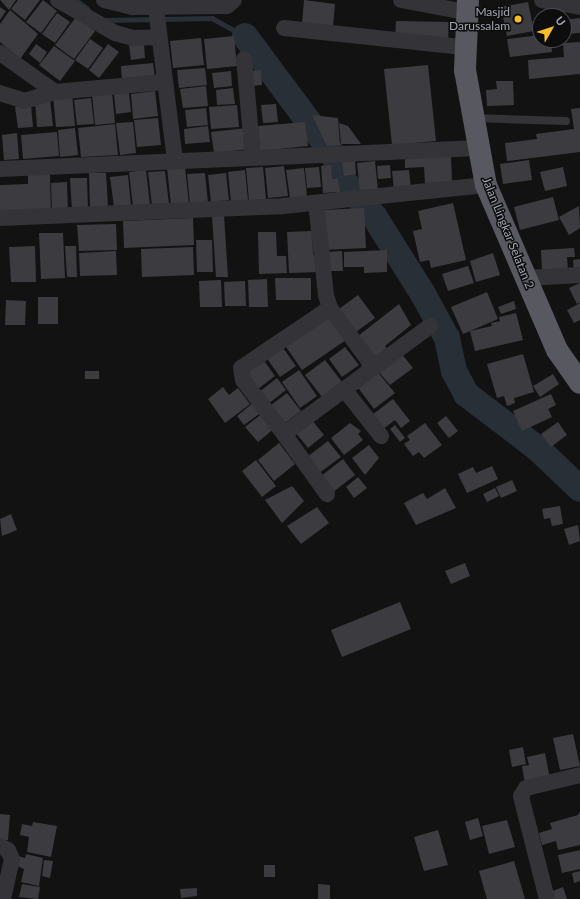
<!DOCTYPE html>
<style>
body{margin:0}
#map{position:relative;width:580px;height:899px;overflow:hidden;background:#121213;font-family:Lato,sans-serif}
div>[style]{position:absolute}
.stream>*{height:4.5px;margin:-2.25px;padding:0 2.25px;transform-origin:2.25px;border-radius:2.25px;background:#282f37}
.river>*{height:26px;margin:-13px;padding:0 13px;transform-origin:13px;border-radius:13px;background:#282f37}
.building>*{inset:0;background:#3c3c40}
.service>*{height:8px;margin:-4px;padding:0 4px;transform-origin:4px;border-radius:4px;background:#333338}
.minor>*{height:16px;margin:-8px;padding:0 8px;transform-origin:8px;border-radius:8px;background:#333338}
.trunk>*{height:22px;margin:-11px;padding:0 11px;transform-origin:11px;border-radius:11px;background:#575860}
.dots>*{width:11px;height:11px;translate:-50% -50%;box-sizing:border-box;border:2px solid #0d0d0e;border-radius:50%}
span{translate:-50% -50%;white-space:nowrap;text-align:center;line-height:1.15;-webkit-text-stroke:3px #0d0d0e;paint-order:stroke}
.poi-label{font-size:12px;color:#a3a7b4}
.right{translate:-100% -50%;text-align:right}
.street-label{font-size:12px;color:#a3a7b4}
.north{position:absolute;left:532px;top:8px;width:40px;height:40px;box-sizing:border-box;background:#0d0d0e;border:1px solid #494b50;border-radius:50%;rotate:51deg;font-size:11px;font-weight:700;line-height:16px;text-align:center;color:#a3a7b4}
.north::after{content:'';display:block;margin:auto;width:14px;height:18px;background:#f6bd27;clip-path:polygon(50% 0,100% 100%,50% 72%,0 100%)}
</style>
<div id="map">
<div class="stream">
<i style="left:76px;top:0;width:14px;rotate:36deg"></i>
<i style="left:105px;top:20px;width:107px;rotate:-1.1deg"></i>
<i style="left:212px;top:18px;width:38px;rotate:29deg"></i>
</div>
<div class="river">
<i style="left:245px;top:36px;width:149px;rotate:53.4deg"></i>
<i style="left:334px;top:156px;width:26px;rotate:69deg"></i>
<i style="left:343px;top:180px;width:48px;rotate:49.3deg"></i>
<i style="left:374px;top:216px;width:92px;rotate:57.9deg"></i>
<i style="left:423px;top:294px;width:50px;rotate:61.4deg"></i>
<i style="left:447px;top:338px;width:34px;rotate:78deg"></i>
<i style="left:454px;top:371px;width:26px;rotate:62deg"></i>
<i style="left:466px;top:394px;width:89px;rotate:37.3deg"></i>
<i style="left:537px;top:448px;width:59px;rotate:43.6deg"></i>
</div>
<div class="building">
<i style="clip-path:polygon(0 0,16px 0,9px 10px)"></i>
<i style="clip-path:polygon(18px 0,40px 0,25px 20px,11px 9px)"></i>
<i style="clip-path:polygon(43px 0,57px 11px,41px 33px,26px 22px)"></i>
<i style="clip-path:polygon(304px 0,335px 4px,333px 27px,302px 24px)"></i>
<i style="clip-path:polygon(528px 2px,534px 31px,507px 36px,501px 7px)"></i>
<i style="clip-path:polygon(0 7px,6px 11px,0 20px)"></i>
<i style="clip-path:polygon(10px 10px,38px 34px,20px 59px,0 42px,0 24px)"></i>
<i style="clip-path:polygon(57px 13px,70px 22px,55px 43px,42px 34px)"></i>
<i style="clip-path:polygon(76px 17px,95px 31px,74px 59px,55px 45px)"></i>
<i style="clip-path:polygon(580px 18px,580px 33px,564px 34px,564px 20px)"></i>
<i style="clip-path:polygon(396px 21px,449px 22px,448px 40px,395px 39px)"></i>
<i style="clip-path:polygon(540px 35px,540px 40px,551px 40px,552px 52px,510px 57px,507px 39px)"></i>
<i style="clip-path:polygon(234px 36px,237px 66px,207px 69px,204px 39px)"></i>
<i style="clip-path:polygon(201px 38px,204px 65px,173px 68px,170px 41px)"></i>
<i style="clip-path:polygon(90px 39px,103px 48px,88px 69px,75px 60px)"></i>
<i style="clip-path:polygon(580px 42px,580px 74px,529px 79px,528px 60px,564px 57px,563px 43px)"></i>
<i style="clip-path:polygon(36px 44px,47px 52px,40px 63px,29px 54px)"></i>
<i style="clip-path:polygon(108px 44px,119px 52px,99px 78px,89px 70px)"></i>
<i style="clip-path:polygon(144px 44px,145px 58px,131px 60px,129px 45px)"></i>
<i style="clip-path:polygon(54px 46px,75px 61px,60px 81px,39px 65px)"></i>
<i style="clip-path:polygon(153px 63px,155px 78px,122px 82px,121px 66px)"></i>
<i style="clip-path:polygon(428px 65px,436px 141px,392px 145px,384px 69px)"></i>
<i style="clip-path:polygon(205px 68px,207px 85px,179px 88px,177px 70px)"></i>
<i style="clip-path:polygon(261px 70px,262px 85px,251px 86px,249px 71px)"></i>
<i style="clip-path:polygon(231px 71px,232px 86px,214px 88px,212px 73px)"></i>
<i style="clip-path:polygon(496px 81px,513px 81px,514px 105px,487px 106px,486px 90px,497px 89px)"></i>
<i style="clip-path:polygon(206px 86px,208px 106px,183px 108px,180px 89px)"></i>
<i style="clip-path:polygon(233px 88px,235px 104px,217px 105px,216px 90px)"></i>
<i style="clip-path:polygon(155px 91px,158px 116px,133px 119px,131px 94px)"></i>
<i style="clip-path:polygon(112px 92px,115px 123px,95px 125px,92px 94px)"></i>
<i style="clip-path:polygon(129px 93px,131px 112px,116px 114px,114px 94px)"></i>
<i style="clip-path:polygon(72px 94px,75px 126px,56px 127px,53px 96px)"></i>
<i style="clip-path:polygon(91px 98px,94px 124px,77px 125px,74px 100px)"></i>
<i style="clip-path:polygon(50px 99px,53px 126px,37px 127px,35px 101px)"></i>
<i style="clip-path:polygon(276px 104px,278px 122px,263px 123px,261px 105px)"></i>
<i style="clip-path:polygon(31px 105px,33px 127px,18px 128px,15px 107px)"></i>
<i style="clip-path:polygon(237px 105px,239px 127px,211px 129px,209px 107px)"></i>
<i style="clip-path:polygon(206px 108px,208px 125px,187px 127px,185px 110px)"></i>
<i style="clip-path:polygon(580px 108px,580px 152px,507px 161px,505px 143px,537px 139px,536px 134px,574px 129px,571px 109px)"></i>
<i style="clip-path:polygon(312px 115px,338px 118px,340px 145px,327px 146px)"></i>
<i style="clip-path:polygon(158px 118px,161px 145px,137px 147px,134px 120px)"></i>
<i style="clip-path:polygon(133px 122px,136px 153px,120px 155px,116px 123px)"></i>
<i style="clip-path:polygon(305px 122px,308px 146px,260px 151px,258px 126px)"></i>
<i style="clip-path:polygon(339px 123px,348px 126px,361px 144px,341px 144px)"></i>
<i style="clip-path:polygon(115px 124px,118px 155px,81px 157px,78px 128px)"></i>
<i style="clip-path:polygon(208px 126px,210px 142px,185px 144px,184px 129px)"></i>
<i style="clip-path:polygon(75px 128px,78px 155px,60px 157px,58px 130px)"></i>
<i style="clip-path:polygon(247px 128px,249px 149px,214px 153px,211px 132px)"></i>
<i style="clip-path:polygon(57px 132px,59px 156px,23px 159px,21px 135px)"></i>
<i style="clip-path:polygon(17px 133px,19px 159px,4px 160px,2px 135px)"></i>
<i style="clip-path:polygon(451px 155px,452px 182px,425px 183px,424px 167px,405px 168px,405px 156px)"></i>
<i style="clip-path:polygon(529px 160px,532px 180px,503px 184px,500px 164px)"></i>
<i style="clip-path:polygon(355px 161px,356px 174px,344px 176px,342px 162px)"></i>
<i style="clip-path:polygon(375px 161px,378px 190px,360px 191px,357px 163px)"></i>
<i style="clip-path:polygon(331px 165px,332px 179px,338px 179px,340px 192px,323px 193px,321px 166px)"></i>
<i style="clip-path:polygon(390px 165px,391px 178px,378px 179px,377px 166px)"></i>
<i style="clip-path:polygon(284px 166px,288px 196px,268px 198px,265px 168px)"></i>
<i style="clip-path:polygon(185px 167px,189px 204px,171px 205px,167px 168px)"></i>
<i style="clip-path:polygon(263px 167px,266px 199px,249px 201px,246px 168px)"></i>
<i style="clip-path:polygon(319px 167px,321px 187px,307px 188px,305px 168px)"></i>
<i style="clip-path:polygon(563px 167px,567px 186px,545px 191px,540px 172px)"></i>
<i style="clip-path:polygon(304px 168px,307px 196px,290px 198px,286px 170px)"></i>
<i style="clip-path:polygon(146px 170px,150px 205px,133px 207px,129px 172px)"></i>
<i style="clip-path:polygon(245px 170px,248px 200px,231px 202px,228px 172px)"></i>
<i style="clip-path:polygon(409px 170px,411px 189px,394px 191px,392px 171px)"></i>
<i style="clip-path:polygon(165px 171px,169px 204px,152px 206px,148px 172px)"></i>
<i style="clip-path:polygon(89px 173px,106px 173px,108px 206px,90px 207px)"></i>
<i style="clip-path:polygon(205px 173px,208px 203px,190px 204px,187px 174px)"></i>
<i style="clip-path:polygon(226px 173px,229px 200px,211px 202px,208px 175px)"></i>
<i style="clip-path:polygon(50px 174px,51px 214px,0 216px,0 185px,28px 184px,28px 175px)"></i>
<i style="clip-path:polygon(128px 175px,131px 205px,114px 207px,110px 177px)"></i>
<i style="clip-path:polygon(70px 178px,87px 178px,88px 210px,72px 210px)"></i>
<i style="clip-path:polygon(67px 182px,68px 213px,52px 214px,51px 183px)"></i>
<i style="clip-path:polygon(553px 197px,559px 220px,520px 230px,514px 207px)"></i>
<i style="clip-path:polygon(453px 203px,466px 260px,431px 268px,429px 260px,420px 262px,413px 231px,422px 229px,418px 211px)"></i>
<i style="clip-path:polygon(579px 206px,580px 228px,569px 235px,559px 217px)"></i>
<i style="clip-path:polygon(364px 208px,366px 248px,323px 250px,321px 210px)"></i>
<i style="clip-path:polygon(224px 215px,228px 277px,216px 277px,212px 216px)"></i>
<i style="clip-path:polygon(193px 218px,194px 245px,124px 248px,123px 221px)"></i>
<i style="clip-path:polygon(116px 224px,117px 250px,79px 251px,77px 225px)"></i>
<i style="clip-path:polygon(312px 231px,313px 255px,319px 255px,319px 272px,289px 273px,287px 232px)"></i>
<i style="clip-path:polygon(258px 232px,276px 232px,277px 256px,286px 256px,287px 273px,259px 274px)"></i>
<i style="clip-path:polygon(39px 233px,63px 233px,65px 278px,41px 279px)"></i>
<i style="clip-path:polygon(196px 240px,212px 240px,213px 272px,197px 272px)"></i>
<i style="clip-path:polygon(35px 246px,36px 282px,11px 282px,9px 247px)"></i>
<i style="clip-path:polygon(65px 246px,76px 246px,77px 277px,67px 277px)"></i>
<i style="clip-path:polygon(193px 247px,194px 275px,142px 277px,141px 249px)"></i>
<i style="clip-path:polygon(574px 248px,575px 257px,567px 257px,568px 270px,542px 272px,541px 250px)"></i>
<i style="clip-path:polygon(387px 250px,387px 272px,364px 273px,364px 267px,344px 267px,344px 252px)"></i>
<i style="clip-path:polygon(116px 251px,117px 275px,80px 276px,79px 253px)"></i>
<i style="clip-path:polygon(342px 251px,343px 271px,327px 271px,326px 252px)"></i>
<i style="clip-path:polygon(493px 253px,500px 275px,476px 282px,470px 261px)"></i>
<i style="clip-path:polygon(580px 259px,580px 270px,574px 271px,573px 260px)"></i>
<i style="clip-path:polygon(468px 266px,474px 283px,448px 291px,442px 274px)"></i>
<i style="clip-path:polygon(275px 278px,311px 278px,311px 300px,276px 300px)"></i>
<i style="clip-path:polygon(267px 279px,268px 307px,249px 307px,248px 280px)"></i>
<i style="clip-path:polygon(221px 280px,222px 307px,200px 307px,199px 281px)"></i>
<i style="clip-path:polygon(245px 281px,246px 306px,225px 306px,224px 282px)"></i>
<i style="clip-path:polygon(580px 283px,580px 302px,577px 304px,569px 288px)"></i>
<i style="clip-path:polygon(487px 292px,498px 319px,463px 334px,451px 307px)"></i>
<i style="clip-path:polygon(358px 295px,375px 318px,356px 332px,339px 309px)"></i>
<i style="clip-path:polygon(38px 297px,58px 297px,58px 324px,38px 324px)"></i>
<i style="clip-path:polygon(6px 300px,26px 301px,25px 325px,5px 325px)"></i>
<i style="clip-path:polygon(514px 301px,516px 309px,501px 314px,498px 307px)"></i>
<i style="clip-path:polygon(580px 303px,580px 320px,574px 323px,567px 310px)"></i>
<i style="clip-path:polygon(399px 304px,411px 325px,385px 346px,389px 351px,377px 360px,358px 336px)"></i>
<i style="clip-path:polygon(516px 313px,523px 340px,475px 351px,470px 331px,492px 326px,491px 323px,500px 321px,499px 317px)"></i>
<i style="clip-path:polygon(329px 314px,346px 340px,302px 370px,284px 344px)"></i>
<i style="clip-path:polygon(281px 345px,296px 366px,280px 377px,266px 357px)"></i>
<i style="clip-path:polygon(345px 347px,359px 365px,342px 377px,329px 359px)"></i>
<i style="clip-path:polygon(401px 353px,413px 368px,390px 385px,378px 371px)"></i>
<i style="clip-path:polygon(523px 354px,534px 392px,514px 398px,515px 403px,507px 406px,504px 396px,497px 398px,487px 364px)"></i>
<i style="clip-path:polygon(262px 358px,275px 376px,258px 389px,245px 371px)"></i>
<i style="clip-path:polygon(325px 360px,342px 382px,322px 397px,305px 375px)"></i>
<i style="clip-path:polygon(299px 370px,317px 396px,300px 408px,282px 382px)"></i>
<i style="clip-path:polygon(376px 370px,395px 393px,374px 409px,356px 385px)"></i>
<i style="clip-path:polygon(85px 371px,99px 371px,99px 379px,85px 379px)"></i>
<i style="clip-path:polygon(553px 374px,559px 384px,540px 397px,533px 386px)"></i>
<i style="clip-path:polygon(277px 378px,286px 390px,268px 404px,259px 392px)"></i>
<i style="clip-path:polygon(223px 387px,229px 395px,238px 388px,250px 404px,225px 423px,208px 399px)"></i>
<i style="clip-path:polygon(287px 393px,301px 411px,285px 423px,271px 405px)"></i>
<i style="clip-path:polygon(551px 394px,556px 405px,548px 409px,552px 417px,522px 431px,513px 411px)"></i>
<i style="clip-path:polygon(393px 399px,410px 421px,401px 428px,395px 420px,383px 429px,368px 418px)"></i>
<i style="clip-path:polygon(254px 402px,262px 412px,244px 425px,237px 416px)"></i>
<i style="clip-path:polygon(264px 412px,276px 427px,258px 442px,245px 427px)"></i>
<i style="clip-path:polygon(446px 416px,458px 431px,449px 438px,437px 423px)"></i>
<i style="clip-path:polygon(312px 420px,324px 435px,308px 448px,296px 433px)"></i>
<i style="clip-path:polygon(558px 422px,567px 435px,551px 447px,541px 434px)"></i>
<i style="clip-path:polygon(350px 423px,361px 431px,358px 434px,363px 440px,344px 455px,331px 438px)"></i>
<i style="clip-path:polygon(425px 423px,442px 445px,424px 458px,419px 452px,413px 456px,404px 444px,410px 440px,407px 436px)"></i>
<i style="clip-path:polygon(395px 425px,405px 438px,400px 442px,390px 429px)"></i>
<i style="clip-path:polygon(328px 441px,341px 457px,319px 473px,307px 457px)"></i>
<i style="clip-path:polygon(279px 443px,295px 464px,274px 481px,258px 460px)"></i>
<i style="clip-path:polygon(369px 445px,379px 458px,365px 475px,352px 458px)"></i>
<i style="clip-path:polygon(343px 459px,355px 475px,332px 493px,320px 477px)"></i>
<i style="clip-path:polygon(256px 460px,276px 486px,262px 497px,242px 471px)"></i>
<i style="clip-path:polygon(492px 466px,498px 479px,467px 493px,458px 474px,473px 467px,476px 473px)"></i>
<i style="clip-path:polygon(358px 477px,367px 488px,354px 498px,346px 487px)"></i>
<i style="clip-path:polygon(512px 480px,517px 491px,501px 498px,496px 487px)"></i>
<i style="clip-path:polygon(292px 486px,304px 501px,282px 523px,265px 500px)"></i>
<i style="clip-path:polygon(445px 488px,456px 508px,416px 525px,404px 503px,423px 493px,427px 499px)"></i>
<i style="clip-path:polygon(495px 488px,499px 496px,487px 502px,483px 494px)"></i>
<i style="clip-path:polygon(560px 506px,563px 524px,552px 526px,550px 518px,544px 519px,542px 509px)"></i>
<i style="clip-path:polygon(317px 507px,329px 523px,301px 544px,287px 526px)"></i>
<i style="clip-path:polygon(11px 514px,17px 530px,2px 536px,0 519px)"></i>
<i style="clip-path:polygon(578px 525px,580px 541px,569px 545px,564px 529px)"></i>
<i style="clip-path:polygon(465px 563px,470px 576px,451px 584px,445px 571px)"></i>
<i style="clip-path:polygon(400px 602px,411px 629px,342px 657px,331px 630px)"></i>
<i style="clip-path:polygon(573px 734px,580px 766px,560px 770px,553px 738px)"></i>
<i style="clip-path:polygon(523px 747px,526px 764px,512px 767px,509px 750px)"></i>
<i style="clip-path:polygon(545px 753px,550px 779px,525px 784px,522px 766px,529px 765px,527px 757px)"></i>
<i style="clip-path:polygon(580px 811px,580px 845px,558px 850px,556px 841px,542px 845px,539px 833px,552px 829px,550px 823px,578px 815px)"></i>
<i style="clip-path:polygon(0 814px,10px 815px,8px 840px,0 840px)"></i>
<i style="clip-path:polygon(478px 818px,483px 836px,470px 840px,465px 822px)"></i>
<i style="clip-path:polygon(507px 820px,515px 847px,489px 854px,482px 826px)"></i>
<i style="clip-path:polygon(33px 822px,57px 826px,51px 857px,27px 852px,29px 837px,20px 835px,22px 824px,32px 826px)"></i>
<i style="clip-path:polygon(438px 830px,448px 865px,424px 871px,414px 837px)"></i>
<i style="clip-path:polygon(580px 850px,580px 869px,562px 873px,558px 855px)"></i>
<i style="clip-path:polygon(26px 854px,43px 858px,39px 886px,21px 882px,24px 869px,15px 865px,17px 856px,25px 858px)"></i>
<i style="clip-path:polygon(44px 860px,53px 861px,50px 878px,42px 876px)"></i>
<i style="clip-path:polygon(514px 861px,525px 899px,487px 899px,479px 871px)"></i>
<i style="clip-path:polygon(264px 865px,275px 865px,275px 877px,264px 877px)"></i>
<i style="clip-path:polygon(580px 871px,580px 881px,574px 883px,572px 873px)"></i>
<i style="clip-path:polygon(22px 884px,40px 887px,38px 899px,19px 897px)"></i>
<i style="clip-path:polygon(318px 884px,330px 885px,330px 899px,318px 899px)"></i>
<i style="clip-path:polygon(563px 887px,567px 899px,551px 899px,548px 893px)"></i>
<i style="clip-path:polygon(197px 888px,197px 896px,181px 898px,180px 889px)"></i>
</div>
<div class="service">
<i style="left:474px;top:118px;width:92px;rotate:1.9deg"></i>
</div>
<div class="minor">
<i style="left:58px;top:0;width:66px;rotate:30.1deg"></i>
<i style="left:115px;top:33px;width:20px;rotate:15deg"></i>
<i style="left:134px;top:38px;width:25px;rotate:-2deg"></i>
<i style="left:104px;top:0;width:30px;rotate:14deg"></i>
<i style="left:133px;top:7px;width:94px;rotate:-0.6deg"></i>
<i style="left:227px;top:6px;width:9px;rotate:-41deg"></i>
<i style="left:155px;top:0;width:162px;rotate:82.9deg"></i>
<i style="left:401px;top:0;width:66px;rotate:10.5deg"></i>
<i style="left:542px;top:0;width:39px;rotate:10deg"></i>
<i style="left:284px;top:28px;width:180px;rotate:6.1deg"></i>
<i style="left:0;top:53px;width:67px;rotate:35.3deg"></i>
<i style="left:244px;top:59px;width:98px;rotate:84.8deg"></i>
<i style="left:0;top:93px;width:25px;rotate:18deg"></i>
<i style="left:24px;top:101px;width:32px;rotate:-16deg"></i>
<i style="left:55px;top:92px;width:110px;rotate:-5.2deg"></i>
<i style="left:0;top:169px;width:479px;rotate:-2.5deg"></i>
<i style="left:316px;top:203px;width:93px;rotate:83.8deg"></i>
<i style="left:326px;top:295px;width:14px;rotate:73deg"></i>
<i style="left:330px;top:308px;width:66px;rotate:53.7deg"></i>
<i style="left:369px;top:361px;width:7px;rotate:82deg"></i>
<i style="left:0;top:218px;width:283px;rotate:-2.4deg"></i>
<i style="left:283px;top:206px;width:204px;rotate:-5.9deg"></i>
<i style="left:526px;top:278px;width:54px;rotate:-3.2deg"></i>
<i style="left:330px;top:308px;width:107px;rotate:146deg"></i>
<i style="left:241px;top:368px;width:12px;rotate:81deg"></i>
<i style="left:243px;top:380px;width:68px;rotate:52.8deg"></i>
<i style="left:284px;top:434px;width:182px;rotate:-36.5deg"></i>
<i style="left:344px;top:389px;width:60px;rotate:51.8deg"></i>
<i style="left:284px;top:434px;width:74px;rotate:54.4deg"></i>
<i style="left:0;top:846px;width:9px;rotate:27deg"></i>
<i style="left:8px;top:850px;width:10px;rotate:66deg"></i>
<i style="left:12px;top:859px;width:41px;rotate:102.7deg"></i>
<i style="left:547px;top:899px;width:106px;rotate:-104.2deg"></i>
<i style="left:521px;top:796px;width:9px;rotate:-58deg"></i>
<i style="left:526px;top:788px;width:56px;rotate:-13.5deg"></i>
</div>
<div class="trunk">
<i style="left:468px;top:0;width:70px;rotate:92.5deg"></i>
<i style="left:465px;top:70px;width:117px;rotate:79.7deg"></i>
<i style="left:486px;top:185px;width:180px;rotate:66.7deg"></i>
<i style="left:557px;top:350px;width:40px;rotate:55.1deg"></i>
</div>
<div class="dots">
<i style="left:518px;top:19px;background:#f6bd27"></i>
</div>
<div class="poi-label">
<span class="right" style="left:510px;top:19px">Masjid<br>Darussalam</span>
</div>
<div class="street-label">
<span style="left:508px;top:233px;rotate:68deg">Jalan Lingkar Selatan 2</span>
</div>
<div class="north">U</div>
</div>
